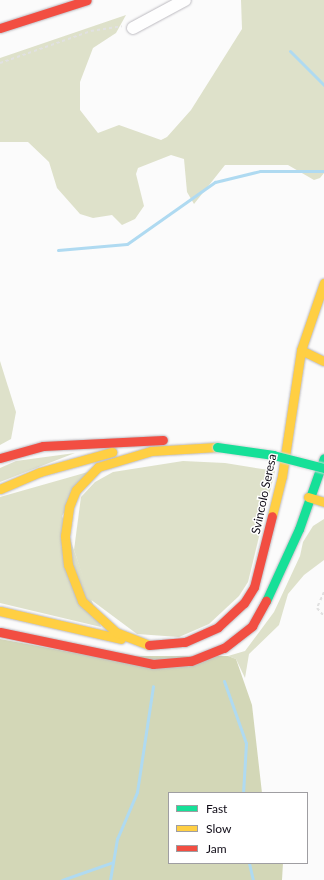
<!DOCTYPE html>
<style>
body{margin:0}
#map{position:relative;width:324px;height:880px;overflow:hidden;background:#fbfbfb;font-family:Lato,sans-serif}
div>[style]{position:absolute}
.green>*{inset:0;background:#dee1ca}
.forest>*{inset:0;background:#d3d7b7}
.stream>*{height:3px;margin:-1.5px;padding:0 1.5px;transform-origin:1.5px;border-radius:1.5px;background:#afdaf1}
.path>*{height:2px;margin-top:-1px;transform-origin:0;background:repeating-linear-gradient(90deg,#e1e1e1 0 3px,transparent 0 6px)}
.roads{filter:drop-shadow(0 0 1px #bcbac0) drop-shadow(0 0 1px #bcbac0)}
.street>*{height:12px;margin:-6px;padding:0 6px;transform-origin:6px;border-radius:6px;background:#fefefe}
.fast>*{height:9px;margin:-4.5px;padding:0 4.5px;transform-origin:4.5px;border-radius:4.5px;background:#16e098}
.slow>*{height:9px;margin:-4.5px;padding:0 4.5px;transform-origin:4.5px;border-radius:4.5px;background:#ffcf43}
.jam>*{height:9px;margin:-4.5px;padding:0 4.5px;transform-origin:4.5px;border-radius:4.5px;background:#f24e42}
.bridges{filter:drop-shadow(0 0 1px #d7d6d8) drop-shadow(0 0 1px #d7d6d8)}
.fast-bridge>*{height:9px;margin:-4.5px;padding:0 4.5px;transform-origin:4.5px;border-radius:4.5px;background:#16e098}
span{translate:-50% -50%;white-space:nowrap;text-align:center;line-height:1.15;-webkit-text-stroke:3px #fff;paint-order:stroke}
.street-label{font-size:12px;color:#100c17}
.legend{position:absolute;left:168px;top:792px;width:140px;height:72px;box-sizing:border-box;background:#fff;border:1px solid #9f9ea2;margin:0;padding:5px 7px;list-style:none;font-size:12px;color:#100c17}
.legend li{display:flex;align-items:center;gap:8px;height:20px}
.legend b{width:20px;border:1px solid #9f9ea2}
</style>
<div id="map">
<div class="green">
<i style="clip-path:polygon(241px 0,324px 0,324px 173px,320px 178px,314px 180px,288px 165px,225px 165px,194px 204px,187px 192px,184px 159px,171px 155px,138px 168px,136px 174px,144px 206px,135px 219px,122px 225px,112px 215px,93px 218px,80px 214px,57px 188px,49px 162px,28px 142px,0 142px,0 58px,126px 15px,116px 33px,93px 48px,80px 82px,80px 110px,98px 133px,119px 125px,161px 140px,167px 137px,191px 110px,242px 29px)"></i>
<i style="clip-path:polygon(0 361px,16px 412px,11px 439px,0 445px)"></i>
<i style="clip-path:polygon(75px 453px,0 482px,0 468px,16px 461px)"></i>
<i style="clip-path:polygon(183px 461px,225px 463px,275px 471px,248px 582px,239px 596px,209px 624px,179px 637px,137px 634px,90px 599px,74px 550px,81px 497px,95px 482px,113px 472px)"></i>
<i style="clip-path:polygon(88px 472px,62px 516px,101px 627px,0 603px,0 497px)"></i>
<i style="clip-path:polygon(324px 519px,324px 560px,304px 575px,288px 594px,279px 625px,249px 654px,245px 678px,236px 659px,228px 656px,245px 651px,274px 612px,300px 556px,303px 542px,313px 526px)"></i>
</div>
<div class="forest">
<i style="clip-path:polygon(0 639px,92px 656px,228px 656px,236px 659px,252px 705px,262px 793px,169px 793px,169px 863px,283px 863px,282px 880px,0 880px)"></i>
</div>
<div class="stream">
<i style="left:290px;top:51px;width:48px;rotate:45deg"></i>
<i style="left:58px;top:250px;width:69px;rotate:-5deg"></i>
<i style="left:127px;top:244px;width:108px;rotate:-35.2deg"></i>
<i style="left:215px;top:182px;width:46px;rotate:-13.7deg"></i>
<i style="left:260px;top:171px;width:64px"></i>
<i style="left:224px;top:681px;width:66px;rotate:70.5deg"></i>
<i style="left:246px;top:743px;width:50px;rotate:93.4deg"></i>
<i style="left:249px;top:863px;width:17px;rotate:77deg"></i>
<i style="left:62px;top:880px;width:54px;rotate:-19.4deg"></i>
<i style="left:110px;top:880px;width:42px;rotate:-80.3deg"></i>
<i style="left:117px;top:839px;width:51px;rotate:-66.9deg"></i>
<i style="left:137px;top:792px;width:107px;rotate:-81.4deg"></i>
</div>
<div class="path">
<i style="left:0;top:63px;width:96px;rotate:-19.4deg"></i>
<i style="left:91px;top:31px;width:31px;rotate:-9deg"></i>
<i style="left:324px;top:592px;width:17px;rotate:114deg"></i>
<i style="left:317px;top:608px;width:11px;rotate:49deg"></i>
</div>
<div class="roads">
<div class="street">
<i style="left:133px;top:28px;width:59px;rotate:-28.3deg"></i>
</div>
<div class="fast">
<i style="left:266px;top:601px;width:79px;rotate:-65.4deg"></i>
<i style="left:299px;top:529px;width:75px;rotate:-70.6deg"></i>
</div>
<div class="slow">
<i style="left:301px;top:350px;width:25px;rotate:26deg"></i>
<i style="left:0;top:489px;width:43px;rotate:-23deg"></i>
<i style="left:40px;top:472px;width:75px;rotate:-15.5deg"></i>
<i style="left:308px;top:497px;width:17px;rotate:17deg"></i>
<i style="left:272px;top:516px;width:41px;rotate:-76deg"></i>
<i style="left:282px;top:476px;width:127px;rotate:-81.4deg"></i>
<i style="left:301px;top:350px;width:71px;rotate:-71.1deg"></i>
<i style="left:0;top:611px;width:124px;rotate:13deg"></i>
<i style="left:149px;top:645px;width:34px;rotate:-159deg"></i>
<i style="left:117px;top:633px;width:47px;rotate:-137.6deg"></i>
<i style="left:82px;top:601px;width:39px;rotate:-111deg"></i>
<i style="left:68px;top:565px;width:29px;rotate:-96deg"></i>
<i style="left:65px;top:536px;width:29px;rotate:-82deg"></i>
<i style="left:69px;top:507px;width:18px;rotate:-68deg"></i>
<i style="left:76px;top:490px;width:32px;rotate:-46deg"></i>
<i style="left:98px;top:467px;width:55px;rotate:-16.8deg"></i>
<i style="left:151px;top:451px;width:66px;rotate:-3.5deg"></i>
</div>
<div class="jam">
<i style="left:0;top:28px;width:91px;rotate:-17.8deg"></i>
<i style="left:0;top:458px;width:45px;rotate:-15.6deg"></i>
<i style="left:43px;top:446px;width:120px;rotate:-2.9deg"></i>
<i style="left:0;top:632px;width:156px;rotate:11.8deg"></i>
<i style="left:153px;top:664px;width:38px;rotate:-5deg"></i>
<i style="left:191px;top:661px;width:35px;rotate:-22deg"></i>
<i style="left:224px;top:648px;width:36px;rotate:-38deg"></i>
<i style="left:252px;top:626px;width:29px;rotate:-61deg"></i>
<i style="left:149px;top:645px;width:36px;rotate:-5deg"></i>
<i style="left:185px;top:642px;width:36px;rotate:-24deg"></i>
<i style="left:218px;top:627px;width:35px;rotate:-43deg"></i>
<i style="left:244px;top:603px;width:19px;rotate:-58deg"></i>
<i style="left:254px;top:587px;width:73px;rotate:-75.8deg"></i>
</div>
</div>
<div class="bridges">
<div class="fast-bridge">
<i style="left:217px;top:447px;width:57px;rotate:8.1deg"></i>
<i style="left:273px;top:455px;width:53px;rotate:14.3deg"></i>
</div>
</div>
<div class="street-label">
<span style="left:264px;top:494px;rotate:-78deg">Svincolo Seresa</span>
</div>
<ul class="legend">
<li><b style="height:5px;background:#16e098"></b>Fast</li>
<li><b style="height:5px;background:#ffcf43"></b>Slow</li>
<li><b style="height:5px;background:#f24e42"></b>Jam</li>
</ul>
</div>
